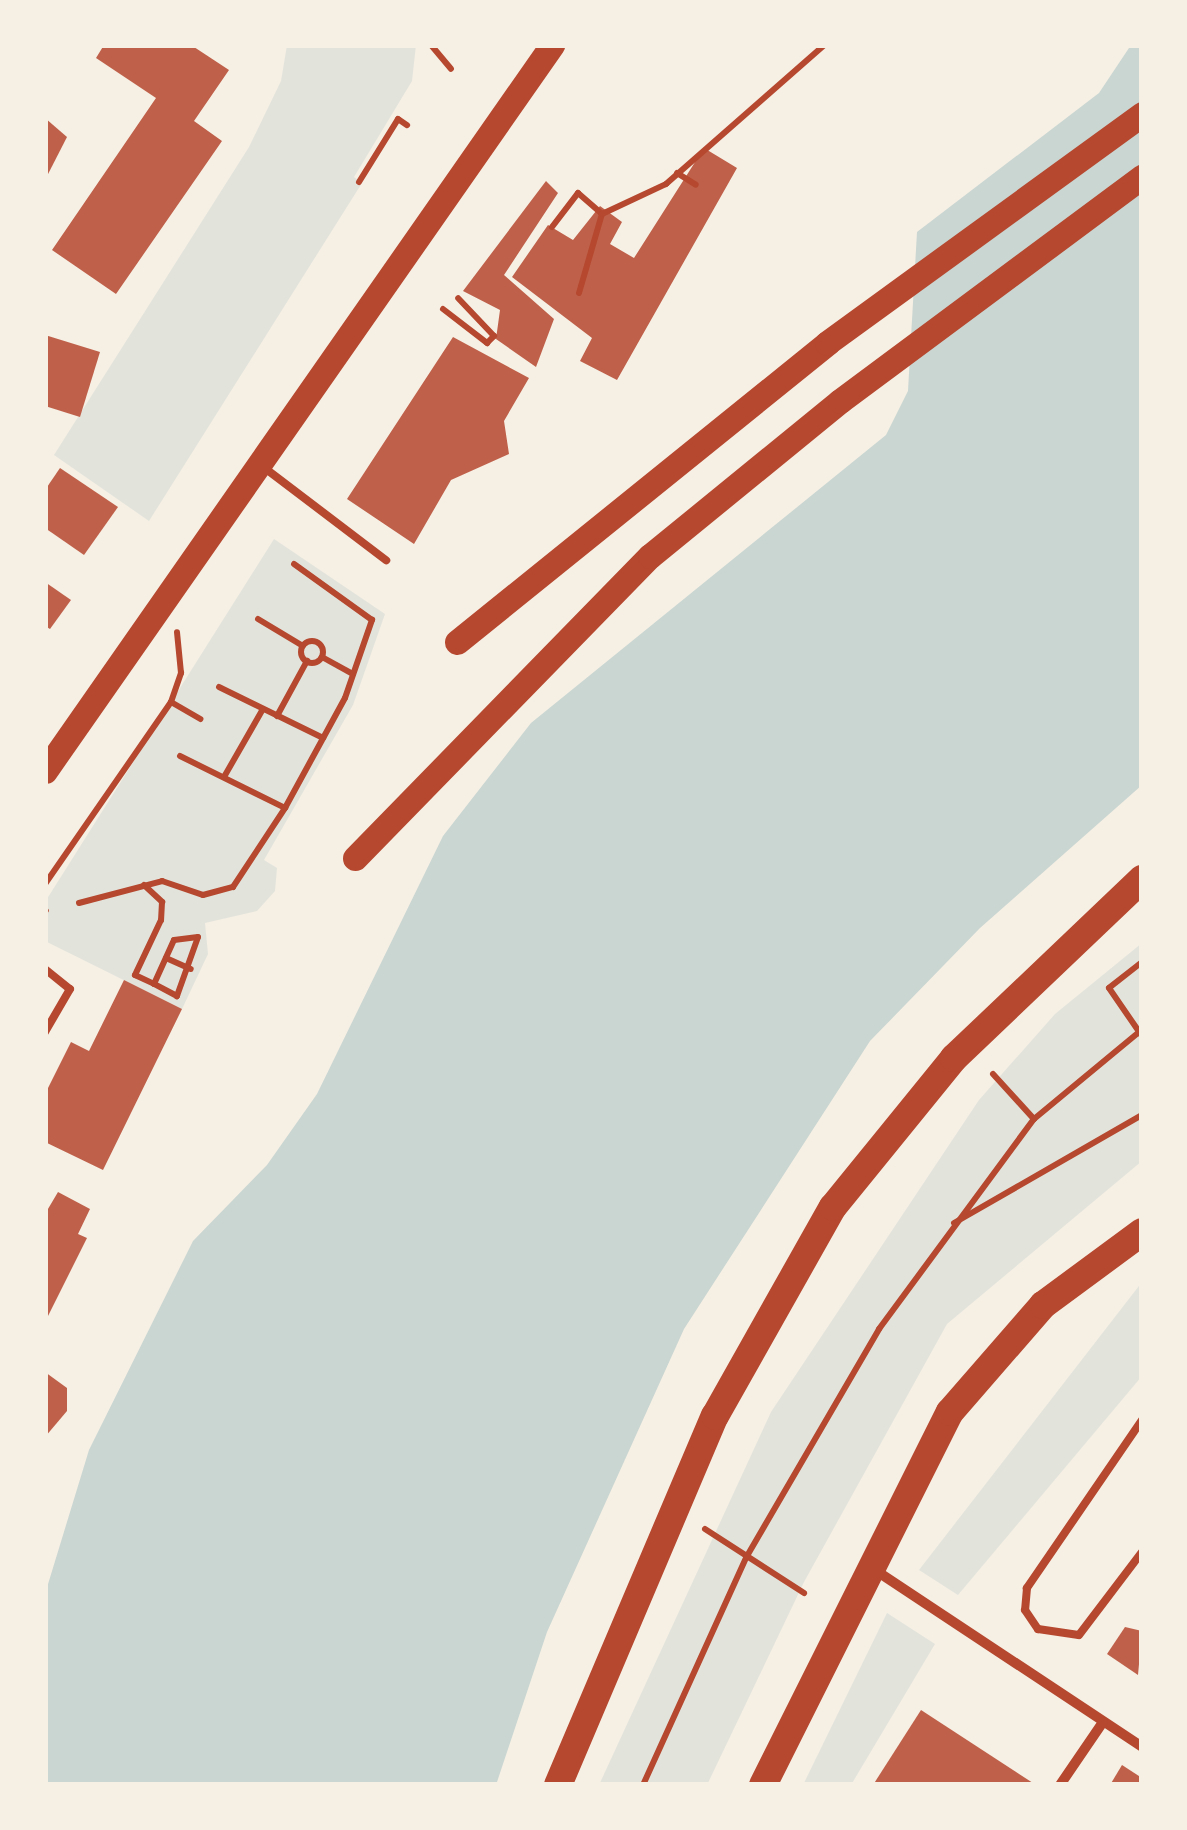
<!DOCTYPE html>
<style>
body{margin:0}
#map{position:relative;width:1187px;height:1830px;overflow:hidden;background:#f6efe4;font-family:"Noto Serif",serif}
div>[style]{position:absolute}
.green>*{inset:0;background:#e2e4dc}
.water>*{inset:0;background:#c9d6d2}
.building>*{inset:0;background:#bf614a}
.path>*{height:6px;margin:-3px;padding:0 3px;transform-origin:3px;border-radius:3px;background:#b5482f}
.path>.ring{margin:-3px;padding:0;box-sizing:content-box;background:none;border:6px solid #b5482f;border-radius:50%}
.service>*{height:8px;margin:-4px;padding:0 4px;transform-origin:4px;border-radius:4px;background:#b5482f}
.minor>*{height:10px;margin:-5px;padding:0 5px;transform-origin:5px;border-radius:5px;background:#b5482f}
.primary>*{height:25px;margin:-12.5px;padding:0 12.5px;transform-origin:12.5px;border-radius:12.5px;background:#b5482f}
.trunk>*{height:28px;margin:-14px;padding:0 14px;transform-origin:14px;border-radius:14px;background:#b5482f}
span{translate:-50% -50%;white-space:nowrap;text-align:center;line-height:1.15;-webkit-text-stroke:10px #f6efe4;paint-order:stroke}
.frame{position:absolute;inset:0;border:48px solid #f6efe4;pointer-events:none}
</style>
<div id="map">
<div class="green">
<i style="clip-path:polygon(287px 45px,416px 45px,412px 81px,354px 177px,362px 183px,149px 521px,54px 455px,249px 147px,281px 81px)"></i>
<i style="clip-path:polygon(274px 539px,385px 614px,353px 705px,264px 860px,277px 868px,275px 891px,257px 911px,205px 923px,208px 954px,182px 1009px,45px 941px,45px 902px)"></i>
<i style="clip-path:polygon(1142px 943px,1142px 1161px,947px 1324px,804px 1582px,707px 1785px,599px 1785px,771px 1412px,979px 1100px,1055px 1014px)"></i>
<i style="clip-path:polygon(1142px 1282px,1142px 1376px,958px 1595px,919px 1570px)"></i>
<i style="clip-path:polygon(887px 1613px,935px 1644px,851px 1785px,803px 1785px)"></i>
</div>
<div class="water">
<i style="clip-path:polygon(1131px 45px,1142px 45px,1142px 785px,980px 928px,870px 1041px,684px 1329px,547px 1632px,496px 1785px,45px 1785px,45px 1594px,89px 1450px,193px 1241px,267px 1165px,317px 1094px,443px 836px,531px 723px,886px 435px,908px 391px,917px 232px,1099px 93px)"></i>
</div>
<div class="building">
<i style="clip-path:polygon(104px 45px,191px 45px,229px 70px,194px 121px,222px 141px,116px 294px,52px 250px,156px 98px,96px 58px)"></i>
<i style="clip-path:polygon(45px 118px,67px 137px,45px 180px)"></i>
<i style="clip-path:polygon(704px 148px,737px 168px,617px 380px,580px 361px,592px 338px,512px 277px,548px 225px,573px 240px,600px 206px,622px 222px,610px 244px,634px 258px)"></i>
<i style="clip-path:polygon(546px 181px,558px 193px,504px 275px,554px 319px,536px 367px,496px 339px,500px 310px,463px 291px)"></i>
<i style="clip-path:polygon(45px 335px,100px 352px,80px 417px,45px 406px)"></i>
<i style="clip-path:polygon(453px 337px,529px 378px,504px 421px,509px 454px,451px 480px,414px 544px,347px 499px)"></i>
<i style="clip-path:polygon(60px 468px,118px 507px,84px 555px,45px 528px,45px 490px)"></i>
<i style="clip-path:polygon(45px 582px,71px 600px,50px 629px,45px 626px)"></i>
<i style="clip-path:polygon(124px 980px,182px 1009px,103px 1170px,45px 1142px,45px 1094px,71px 1042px,89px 1051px)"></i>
<i style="clip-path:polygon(58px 1192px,90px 1209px,78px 1234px,87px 1238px,45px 1322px,45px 1214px)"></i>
<i style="clip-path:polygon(45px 1372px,67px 1388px,67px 1411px,45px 1437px)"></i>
<i style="clip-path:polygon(1125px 1627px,1142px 1631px,1138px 1675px,1107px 1654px)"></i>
<i style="clip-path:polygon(921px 1710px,1036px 1785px,873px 1785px)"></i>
<i style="clip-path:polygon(1122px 1765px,1142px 1778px,1142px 1785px,1110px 1785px)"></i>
</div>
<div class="path">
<i style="left:431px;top:45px;width:31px;rotate:50deg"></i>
<i style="left:677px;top:173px;width:22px;rotate:32deg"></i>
<i style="left:359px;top:182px;width:74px;rotate:-58.2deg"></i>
<i style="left:398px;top:119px;width:11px;rotate:34deg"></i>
<i style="left:552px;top:227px;width:43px;rotate:-52.6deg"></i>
<i style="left:578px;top:193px;width:32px;rotate:41deg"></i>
<i style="left:579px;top:293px;width:82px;rotate:-73.8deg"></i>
<i style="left:602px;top:214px;width:71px;rotate:-25.1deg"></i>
<i style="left:666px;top:184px;width:210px;rotate:-41.3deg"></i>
<i style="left:443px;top:309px;width:56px;rotate:37.7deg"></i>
<i style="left:487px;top:343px;width:10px;rotate:-45deg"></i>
<i style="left:494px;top:336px;width:52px;rotate:-133.5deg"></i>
<i style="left:258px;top:619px;width:52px;rotate:31deg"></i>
<i class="ring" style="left:301px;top:641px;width:16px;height:16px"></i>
<i style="left:322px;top:657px;width:35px;rotate:29deg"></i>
<i style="left:219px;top:687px;width:116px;rotate:26.1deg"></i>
<i style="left:171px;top:702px;width:34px;rotate:30deg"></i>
<i style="left:277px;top:716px;width:63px;rotate:-61.4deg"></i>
<i style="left:180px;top:756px;width:117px;rotate:26.3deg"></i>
<i style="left:224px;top:777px;width:78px;rotate:-60.2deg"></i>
<i style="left:45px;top:884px;width:221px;rotate:-55.3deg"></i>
<i style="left:171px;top:702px;width:31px;rotate:-71deg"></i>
<i style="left:181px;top:673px;width:41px;rotate:-95.6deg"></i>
<i style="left:144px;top:885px;width:25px;rotate:43deg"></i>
<i style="left:162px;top:902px;width:18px;rotate:93deg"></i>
<i style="left:161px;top:920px;width:61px;rotate:115.3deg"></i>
<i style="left:135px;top:975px;width:21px;rotate:25deg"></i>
<i style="left:79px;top:903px;width:86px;rotate:-14.8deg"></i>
<i style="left:162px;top:881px;width:43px;rotate:18.9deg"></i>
<i style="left:203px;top:895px;width:31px;rotate:-15deg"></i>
<i style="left:233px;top:887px;width:95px;rotate:-56.6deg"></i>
<i style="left:285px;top:808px;width:125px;rotate:-61.4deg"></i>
<i style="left:345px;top:698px;width:83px;rotate:-70.9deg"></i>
<i style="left:372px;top:620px;width:96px;rotate:-144.3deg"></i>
<i style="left:45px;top:910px;width:1px;rotate:45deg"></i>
<i style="left:198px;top:937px;width:63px;rotate:109.6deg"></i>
<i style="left:177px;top:996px;width:26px;rotate:-152deg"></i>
<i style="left:154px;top:984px;width:48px;rotate:-65.6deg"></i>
<i style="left:174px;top:940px;width:24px;rotate:-7deg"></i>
<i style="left:166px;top:958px;width:27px;rotate:24deg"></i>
<i style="left:1142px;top:962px;width:42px;rotate:141.8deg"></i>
<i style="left:1109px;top:988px;width:58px;rotate:55.5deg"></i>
<i style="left:993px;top:1074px;width:61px;rotate:47.7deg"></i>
<i style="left:954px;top:1223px;width:217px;rotate:-29.9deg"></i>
<i style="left:705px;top:1529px;width:118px;rotate:32.9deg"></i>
<i style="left:643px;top:1785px;width:252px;rotate:-65.6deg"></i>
<i style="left:747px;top:1556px;width:263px;rotate:-59.8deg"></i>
<i style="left:879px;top:1329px;width:261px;rotate:-53.6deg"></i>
<i style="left:1034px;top:1119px;width:136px;rotate:-39.6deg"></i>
</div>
<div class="service">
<i style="left:262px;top:466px;width:156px;rotate:37.2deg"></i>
<i style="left:45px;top:969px;width:32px;rotate:39deg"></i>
<i style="left:70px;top:989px;width:50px;rotate:120.2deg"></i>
<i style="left:1142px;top:1420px;width:204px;rotate:124.4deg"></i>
<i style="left:1027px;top:1588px;width:22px;rotate:95deg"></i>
<i style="left:1025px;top:1610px;width:23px;rotate:56deg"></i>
<i style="left:1038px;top:1629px;width:41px;rotate:8.3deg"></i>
<i style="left:1079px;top:1635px;width:104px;rotate:-52.8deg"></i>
</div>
<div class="minor">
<i style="left:872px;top:1568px;width:324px;rotate:33.5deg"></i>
<i style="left:1060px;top:1785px;width:76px;rotate:-55.7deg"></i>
</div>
<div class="primary">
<i style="left:457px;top:642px;width:476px;rotate:-38.9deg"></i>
<i style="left:827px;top:343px;width:389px;rotate:-36deg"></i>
<i style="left:45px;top:771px;width:886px;rotate:-55.07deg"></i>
<i style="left:355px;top:858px;width:422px;rotate:-45.7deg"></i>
<i style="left:650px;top:556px;width:245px;rotate:-39.2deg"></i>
<i style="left:840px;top:401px;width:376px;rotate:-36.6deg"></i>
</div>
<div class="trunk">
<i style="left:558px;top:1785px;width:401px;rotate:-67deg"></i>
<i style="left:715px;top:1416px;width:240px;rotate:-60.6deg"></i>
<i style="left:833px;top:1207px;width:192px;rotate:-50.9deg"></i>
<i style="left:954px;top:1058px;width:260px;rotate:-43.6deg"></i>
<i style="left:763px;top:1785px;width:417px;rotate:-63.4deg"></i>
<i style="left:950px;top:1412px;width:142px;rotate:-49deg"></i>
<i style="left:1043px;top:1305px;width:123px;rotate:-36.4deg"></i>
</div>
<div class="frame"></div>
</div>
